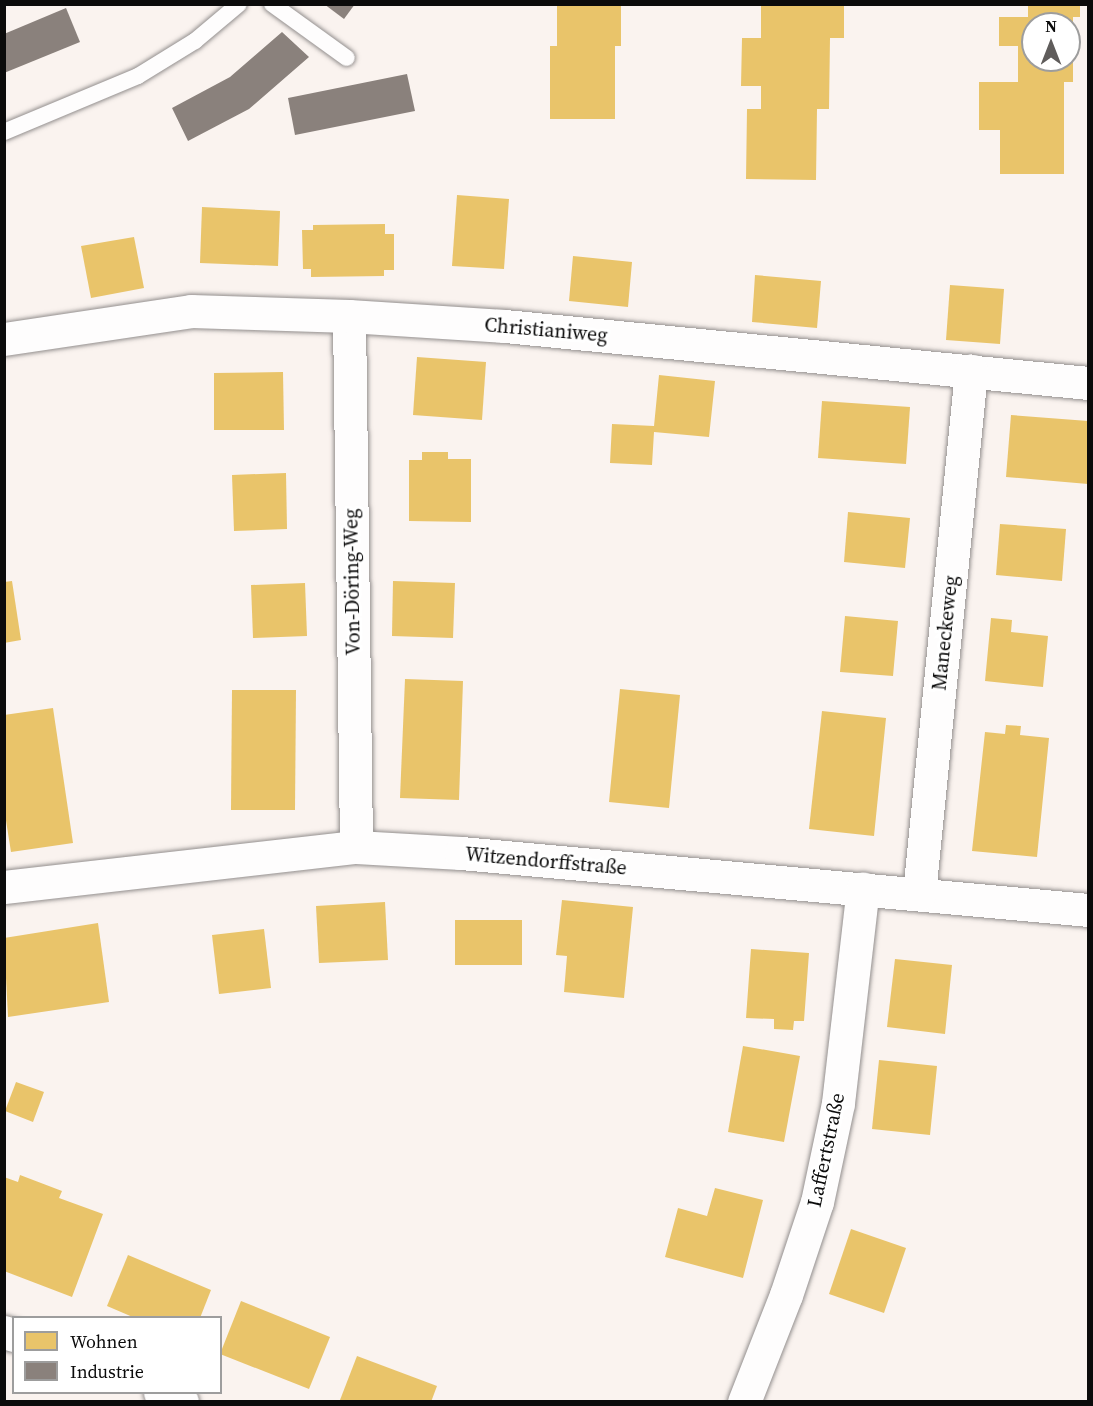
<!DOCTYPE html>
<meta charset="utf-8">
<style>
body{margin:0}
#map{position:relative;width:1093px;height:1406px;overflow:hidden;background:#faf3ef;font-family:"Source Serif 4",serif}
div>[style]{position:absolute}
.homes>*{inset:0;background:#e9c46a}
.industry>*{inset:0;background:#8a817c}
.roads{filter:drop-shadow(0 0 2px #938f8e) drop-shadow(0 0 2px #938f8e)}
.lane>*{height:16px;margin:-8px;padding:0 8px;transform-origin:8px;border-radius:8px;background:#fefdfd}
.street>*{height:33px;margin:-16.5px;padding:0 16.5px;transform-origin:16.5px;border-radius:16.5px;background:#fefdfd}
span{translate:-50% -50%;white-space:nowrap;text-align:center;line-height:1.15;-webkit-text-stroke:6px #fff;paint-order:stroke}
.street-label{font-size:20px;color:#0b0b0b}
.frame{position:absolute;inset:0;border:6px solid #0b0b0b;pointer-events:none}
.legend{position:absolute;left:12px;top:1316px;width:210px;height:78px;box-sizing:border-box;background:#fff;border:2px solid #9d9d9d;margin:0;padding:8px 10px;list-style:none;font-size:18px;color:#0b0b0b}
.legend li{display:flex;align-items:center;gap:12px;height:30px}
.legend b{width:30px;border:2px solid #9d9d9d}
.north{position:absolute;left:1021px;top:12px;width:60px;height:60px;box-sizing:border-box;background:#fff;border:2px solid #9d9d9d;border-radius:50%;rotate:0deg;font-size:16px;font-weight:700;line-height:24px;text-align:center;color:#0b0b0b}
.north::after{content:'';display:block;margin:auto;width:21px;height:27px;background:#5f5c5b;clip-path:polygon(50% 0,100% 100%,50% 72%,0 100%)}
</style>
<div id="map">
<div class="homes">
<i style="clip-path:polygon(557px 4px,621px 4px,621px 46px,615px 46px,615px 119px,550px 119px,550px 46px,557px 46px)"></i>
<i style="clip-path:polygon(761px 4px,844px 4px,844px 38px,830px 38px,829px 109px,817px 109px,816px 180px,746px 179px,747px 109px,761px 109px,761px 86px,741px 86px,742px 38px,761px 38px)"></i>
<i style="clip-path:polygon(evenodd,1028px 4px,1080px 4px,1080px 17px,1073px 17px,1073px 82px,1064px 82px,1064px 174px,1000px 174px,1000px 130px,979px 130px,979px 82px,1018px 82px,1018px 46px,999px 46px,999px 17px,1028px 17px,1028px 4px,1033px 24px,1069px 24px,1069px 60px,1033px 60px,1033px 24px)"></i>
<i style="clip-path:polygon(457px 195px,509px 199px,504px 269px,452px 266px)"></i>
<i style="clip-path:polygon(202px 207px,280px 211px,278px 266px,200px 263px)"></i>
<i style="clip-path:polygon(385px 224px,385px 234px,394px 234px,394px 270px,384px 270px,384px 276px,311px 277px,311px 269px,303px 269px,302px 230px,313px 230px,313px 225px)"></i>
<i style="clip-path:polygon(134px 237px,144px 288px,91px 298px,81px 246px)"></i>
<i style="clip-path:polygon(573px 256px,632px 262px,628px 307px,569px 301px)"></i>
<i style="clip-path:polygon(755px 275px,821px 281px,817px 328px,752px 322px)"></i>
<i style="clip-path:polygon(950px 285px,1004px 289px,1000px 344px,946px 340px)"></i>
<i style="clip-path:polygon(417px 357px,486px 362px,482px 420px,413px 415px)"></i>
<i style="clip-path:polygon(283px 372px,284px 430px,214px 430px,214px 373px)"></i>
<i style="clip-path:polygon(659px 375px,715px 381px,709px 437px,654px 432px,652px 465px,610px 463px,612px 424px,654px 426px)"></i>
<i style="clip-path:polygon(822px 401px,910px 407px,906px 464px,818px 458px)"></i>
<i style="clip-path:polygon(1011px 415px,1088px 421px,1088px 484px,1006px 477px)"></i>
<i style="clip-path:polygon(422px 452px,448px 452px,448px 459px,471px 459px,471px 522px,409px 521px,409px 460px,422px 460px)"></i>
<i style="clip-path:polygon(286px 473px,287px 529px,234px 531px,232px 475px)"></i>
<i style="clip-path:polygon(848px 512px,910px 518px,905px 568px,844px 562px)"></i>
<i style="clip-path:polygon(1000px 524px,1066px 529px,1062px 581px,996px 575px)"></i>
<i style="clip-path:polygon(12px 581px,21px 640px,4px 643px,4px 582px)"></i>
<i style="clip-path:polygon(393px 581px,455px 583px,453px 638px,392px 636px)"></i>
<i style="clip-path:polygon(305px 583px,307px 636px,253px 638px,251px 585px)"></i>
<i style="clip-path:polygon(845px 616px,898px 621px,893px 676px,840px 672px)"></i>
<i style="clip-path:polygon(991px 618px,1012px 620px,1011px 632px,1048px 636px,1043px 687px,985px 681px)"></i>
<i style="clip-path:polygon(405px 679px,463px 681px,459px 800px,400px 798px)"></i>
<i style="clip-path:polygon(620px 689px,680px 695px,669px 808px,609px 802px)"></i>
<i style="clip-path:polygon(232px 690px,296px 690px,295px 810px,231px 810px)"></i>
<i style="clip-path:polygon(53px 708px,73px 843px,11px 852px,4px 808px,4px 715px)"></i>
<i style="clip-path:polygon(822px 711px,886px 718px,874px 836px,809px 829px)"></i>
<i style="clip-path:polygon(1006px 725px,1021px 726px,1020px 735px,1049px 738px,1037px 857px,972px 851px,985px 732px,1005px 734px)"></i>
<i style="clip-path:polygon(562px 900px,633px 907px,624px 998px,564px 992px,567px 956px,556px 955px)"></i>
<i style="clip-path:polygon(385px 902px,388px 960px,319px 963px,316px 906px)"></i>
<i style="clip-path:polygon(455px 920px,522px 920px,522px 965px,455px 965px)"></i>
<i style="clip-path:polygon(98px 923px,109px 1002px,8px 1017px,4px 938px)"></i>
<i style="clip-path:polygon(264px 929px,271px 988px,219px 994px,212px 935px)"></i>
<i style="clip-path:polygon(751px 949px,809px 953px,804px 1021px,794px 1021px,793px 1030px,774px 1029px,774px 1019px,746px 1018px)"></i>
<i style="clip-path:polygon(895px 959px,952px 965px,945px 1034px,887px 1027px)"></i>
<i style="clip-path:polygon(743px 1046px,800px 1056px,784px 1142px,728px 1132px)"></i>
<i style="clip-path:polygon(879px 1060px,937px 1066px,930px 1135px,872px 1129px)"></i>
<i style="clip-path:polygon(16px 1082px,44px 1092px,33px 1122px,5px 1111px)"></i>
<i style="clip-path:polygon(20px 1175px,62px 1191px,59px 1198px,103px 1214px,72px 1297px,4px 1271px,4px 1177px,18px 1182px)"></i>
<i style="clip-path:polygon(715px 1188px,763px 1200px,743px 1278px,665px 1257px,678px 1208px,707px 1216px)"></i>
<i style="clip-path:polygon(851px 1229px,906px 1248px,884px 1313px,829px 1294px)"></i>
<i style="clip-path:polygon(128px 1255px,211px 1290px,200px 1318px,135px 1318px,107px 1306px)"></i>
<i style="clip-path:polygon(241px 1301px,330px 1337px,309px 1389px,220px 1354px)"></i>
<i style="clip-path:polygon(357px 1356px,437px 1386px,431px 1402px,340px 1400px)"></i>
</div>
<div class="industry">
<i style="clip-path:polygon(324px 4px,355px 4px,344px 19px)"></i>
<i style="clip-path:polygon(66px 8px,80px 42px,4px 73px,4px 34px)"></i>
<i style="clip-path:polygon(282px 32px,309px 57px,249px 109px,188px 141px,172px 108px,230px 77px)"></i>
<i style="clip-path:polygon(407px 74px,415px 111px,295px 135px,288px 98px)"></i>
</div>
<div class="roads">
<div class="lane">
<i style="left:272px;top:4px;width:92px;rotate:35.8deg"></i>
<i style="left:4px;top:132px;width:145px;rotate:-22.7deg"></i>
<i style="left:138px;top:76px;width:67px;rotate:-31.6deg"></i>
<i style="left:195px;top:41px;width:57px;rotate:-40.1deg"></i>
</div>
<div class="street">
<i style="left:349px;top:316px;width:531px;rotate:89.24deg"></i>
<i style="left:4px;top:339px;width:189px;rotate:-8.5deg"></i>
<i style="left:191px;top:311px;width:158px;rotate:1.8deg"></i>
<i style="left:349px;top:316px;width:156px;rotate:3.7deg"></i>
<i style="left:505px;top:326px;width:586px;rotate:5.58deg"></i>
<i style="left:4px;top:887px;width:354px;rotate:-6.5deg"></i>
<i style="left:356px;top:847px;width:105px;rotate:3.3deg"></i>
<i style="left:461px;top:853px;width:630px;rotate:5.19deg"></i>
<i style="left:919px;top:894px;width:526px;rotate:-84.32deg"></i>
<i style="left:4px;top:1332px;width:10px;rotate:17deg"></i>
<i style="left:160px;top:1392px;width:24px;rotate:24deg"></i>
<i style="left:744px;top:1402px;width:115px;rotate:-68.6deg"></i>
<i style="left:786px;top:1295px;width:98px;rotate:-71.6deg"></i>
<i style="left:817px;top:1202px;width:101px;rotate:-78deg"></i>
<i style="left:838px;top:1103px;width:216px;rotate:-83.4deg"></i>
</div>
</div>
<div class="street-label">
<span style="left:546px;top:330px;rotate:5deg">Christianiweg</span>
<span style="left:352px;top:582px;rotate:-91deg">Von-Döring-Weg</span>
<span style="left:945px;top:633px;rotate:-84deg">Maneckeweg</span>
<span style="left:546px;top:861px;rotate:5deg">Witzendorffstraße</span>
<span style="left:826px;top:1150px;rotate:-78deg">Laffertstraße</span>
</div>
<div class="frame"></div>
<ul class="legend">
<li><b style="height:16px;background:#e9c46a"></b>Wohnen</li>
<li><b style="height:16px;background:#8a817c"></b>Industrie</li>
</ul>
<div class="north">N</div>
</div>
